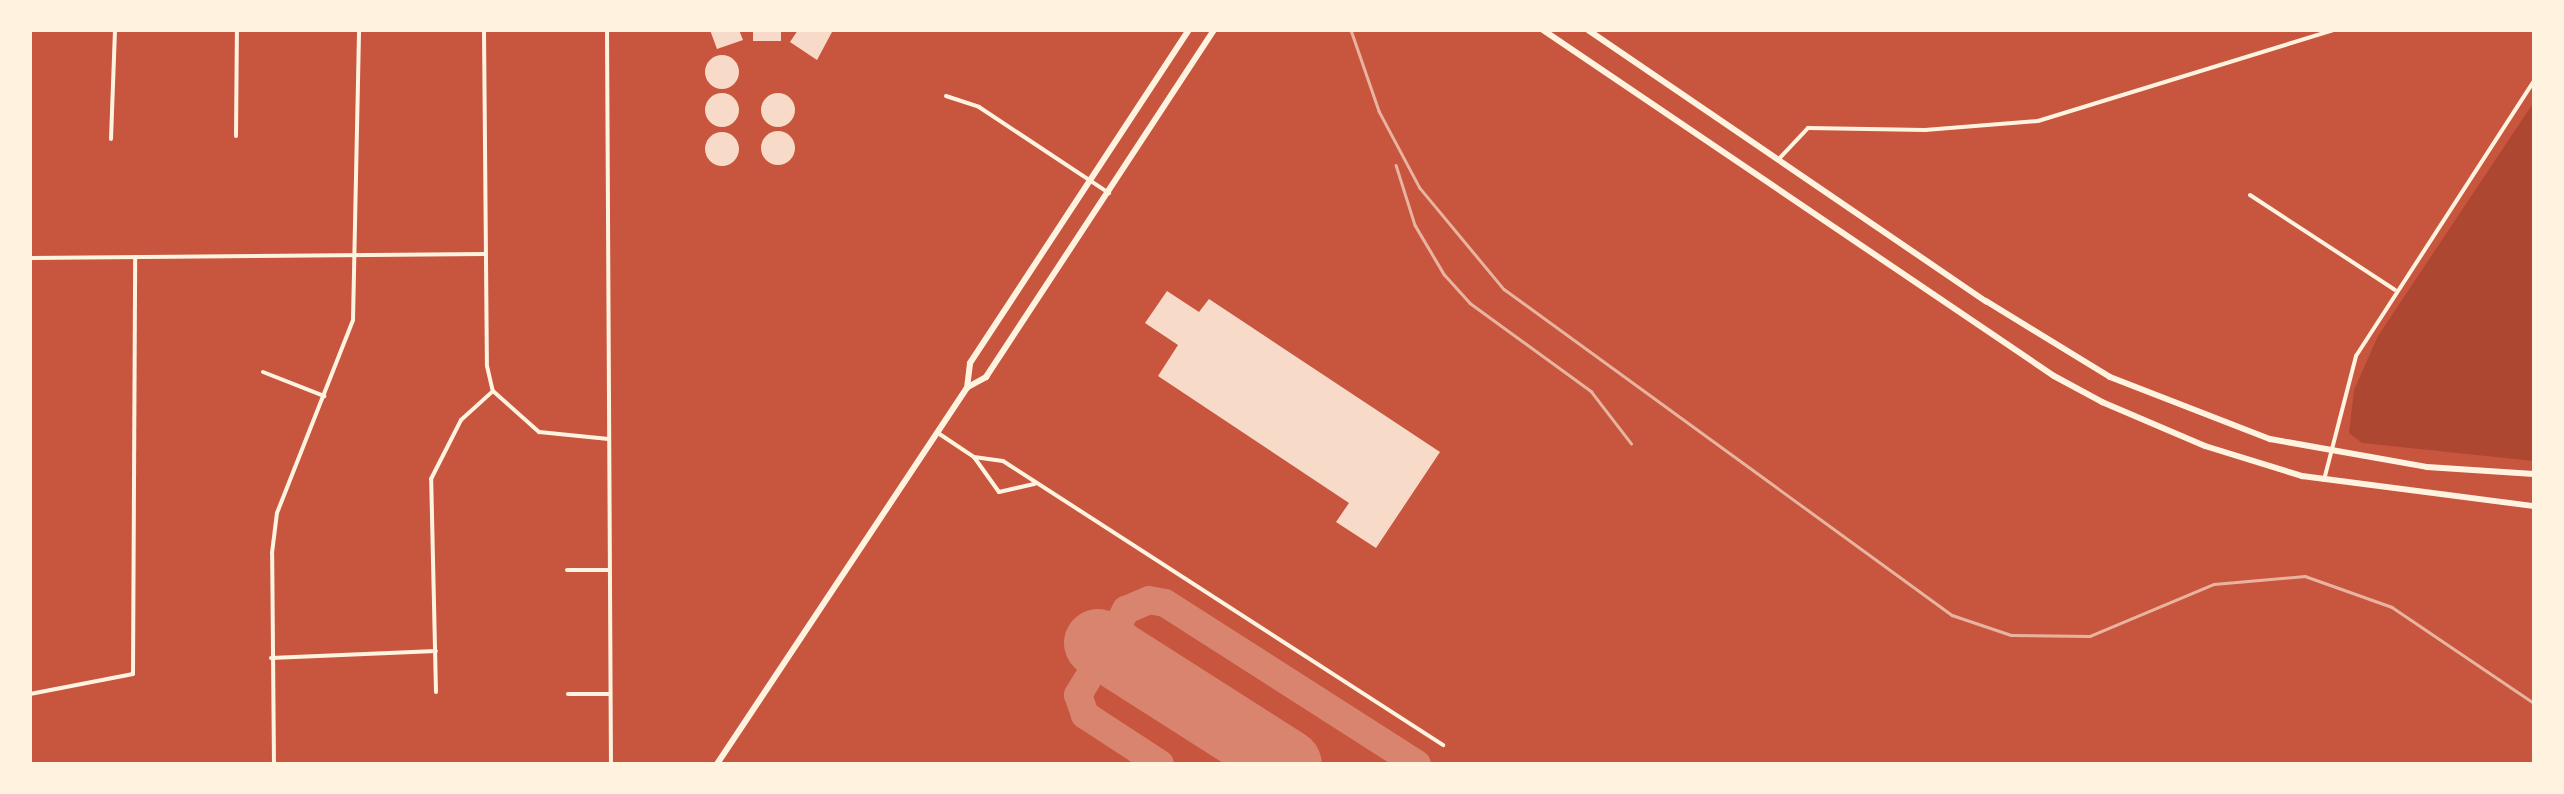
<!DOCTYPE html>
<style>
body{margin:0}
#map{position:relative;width:2564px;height:794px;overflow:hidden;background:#c8553d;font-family:Montserrat,sans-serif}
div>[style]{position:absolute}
.green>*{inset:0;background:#ae4732}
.taxiway>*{height:28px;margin:-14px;padding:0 14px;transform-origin:14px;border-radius:14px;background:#d8846e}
.runway>*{height:68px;margin:-34px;padding:0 34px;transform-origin:34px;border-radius:34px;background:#d8846e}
.building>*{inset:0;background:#f7dbc8}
.round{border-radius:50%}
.minor>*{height:4px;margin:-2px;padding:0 2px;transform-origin:2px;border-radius:2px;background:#fff3e0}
.primary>*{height:6px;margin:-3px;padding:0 3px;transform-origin:3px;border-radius:3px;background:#fff3e0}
.rail>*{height:2.5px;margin:-1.25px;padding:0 1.25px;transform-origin:1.25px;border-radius:1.25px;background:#e9b49f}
span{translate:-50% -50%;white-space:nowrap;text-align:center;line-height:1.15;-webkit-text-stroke:10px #fff3e0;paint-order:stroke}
.frame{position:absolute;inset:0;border:32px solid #fff3e0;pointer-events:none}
</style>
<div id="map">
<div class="green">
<i style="clip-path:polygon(2534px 102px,2534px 461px,2362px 443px,2349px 433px,2354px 390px,2378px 336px)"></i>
</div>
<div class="taxiway">
<i style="left:1160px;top:764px;width:90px;rotate:-146.8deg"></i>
<i style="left:1085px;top:715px;width:21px;rotate:-109deg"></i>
<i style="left:1078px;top:695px;width:29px;rotate:-59deg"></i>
<i style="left:1093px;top:670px;width:38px;rotate:-9deg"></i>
<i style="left:1131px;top:664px;width:43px;rotate:-106.3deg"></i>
<i style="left:1119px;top:623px;width:15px;rotate:-62deg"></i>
<i style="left:1126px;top:610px;width:25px;rotate:-23deg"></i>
<i style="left:1149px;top:600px;width:16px;rotate:11deg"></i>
<i style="left:1165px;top:603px;width:299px;rotate:32.6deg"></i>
</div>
<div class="runway">
<i style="left:1098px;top:643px;width:225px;rotate:32.5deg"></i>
</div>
<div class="building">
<i style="clip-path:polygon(710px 30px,739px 30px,743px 40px,717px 49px)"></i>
<i style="clip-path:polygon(753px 30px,781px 30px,781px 41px,753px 41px)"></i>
<i style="clip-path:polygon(798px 30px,832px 32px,817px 60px,790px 42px)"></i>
<i class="round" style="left:705px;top:55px;width:34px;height:34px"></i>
<i class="round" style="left:761px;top:93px;width:34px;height:34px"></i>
<i class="round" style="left:705px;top:93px;width:34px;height:34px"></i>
<i class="round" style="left:761px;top:131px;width:34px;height:34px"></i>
<i class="round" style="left:705px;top:132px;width:34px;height:34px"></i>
<i style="clip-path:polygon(1167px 291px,1199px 312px,1209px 299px,1440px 452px,1376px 548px,1336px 522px,1349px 503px,1158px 376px,1178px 345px,1145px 323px)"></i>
</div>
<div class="minor">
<i style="left:484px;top:30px;width:336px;rotate:89.5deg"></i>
<i style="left:487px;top:366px;width:26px;rotate:77deg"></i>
<i style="left:493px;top:391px;width:62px;rotate:41.7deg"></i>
<i style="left:539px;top:432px;width:70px;rotate:5.7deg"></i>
<i style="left:607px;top:30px;width:734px;rotate:89.69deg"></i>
<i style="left:946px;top:96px;width:35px;rotate:18deg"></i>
<i style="left:979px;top:107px;width:156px;rotate:33.5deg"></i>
<i style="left:236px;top:136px;width:106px;rotate:-89.5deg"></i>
<i style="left:111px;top:139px;width:109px;rotate:-87.9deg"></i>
<i style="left:1778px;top:160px;width:44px;rotate:-46.8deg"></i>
<i style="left:1808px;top:128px;width:117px;rotate:1deg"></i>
<i style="left:1925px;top:130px;width:113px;rotate:-4.6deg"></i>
<i style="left:2038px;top:121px;width:309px;rotate:-17.1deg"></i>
<i style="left:2250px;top:195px;width:173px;rotate:33.2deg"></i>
<i style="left:30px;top:258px;width:455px;rotate:-0.5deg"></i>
<i style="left:263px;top:372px;width:66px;rotate:21.5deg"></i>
<i style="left:938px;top:433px;width:43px;rotate:33.7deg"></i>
<i style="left:974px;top:457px;width:43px;rotate:54.5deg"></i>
<i style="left:999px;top:492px;width:37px;rotate:-13deg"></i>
<i style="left:974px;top:457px;width:29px;rotate:8deg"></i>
<i style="left:1003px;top:461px;width:524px;rotate:32.84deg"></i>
<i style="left:2324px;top:480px;width:128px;rotate:-75.5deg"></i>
<i style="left:2356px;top:356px;width:328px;rotate:-57.1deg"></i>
<i style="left:567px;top:570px;width:41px"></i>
<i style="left:271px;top:658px;width:165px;rotate:-2.4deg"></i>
<i style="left:436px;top:692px;width:213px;rotate:-91.3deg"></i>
<i style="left:431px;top:479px;width:66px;rotate:-63deg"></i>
<i style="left:461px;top:420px;width:43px;rotate:-42.2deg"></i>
<i style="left:30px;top:694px;width:105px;rotate:-11deg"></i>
<i style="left:133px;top:674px;width:417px;rotate:-89.7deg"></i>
<i style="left:568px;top:694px;width:41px"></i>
<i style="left:274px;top:764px;width:211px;rotate:-90.5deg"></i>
<i style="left:272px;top:553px;width:40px;rotate:-82.9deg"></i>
<i style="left:277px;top:513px;width:207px;rotate:-68.5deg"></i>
<i style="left:353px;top:320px;width:290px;rotate:-88.8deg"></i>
</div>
<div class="primary">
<i style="left:1543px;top:30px;width:617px;rotate:34.1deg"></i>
<i style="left:2054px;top:376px;width:55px;rotate:28.4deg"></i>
<i style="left:2102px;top:402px;width:112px;rotate:23.1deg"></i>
<i style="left:2205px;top:446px;width:102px;rotate:17.2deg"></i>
<i style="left:2302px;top:476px;width:234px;rotate:7.4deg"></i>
<i style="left:1588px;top:30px;width:482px;rotate:34.3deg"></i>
<i style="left:1986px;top:301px;width:145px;rotate:31.5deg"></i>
<i style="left:2110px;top:377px;width:172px;rotate:21.2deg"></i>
<i style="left:2270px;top:439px;width:159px;rotate:10.1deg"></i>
<i style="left:2427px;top:467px;width:107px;rotate:3.7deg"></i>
<i style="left:968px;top:387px;width:21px;rotate:-29deg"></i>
<i style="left:986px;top:377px;width:415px;rotate:-56.7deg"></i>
<i style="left:717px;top:764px;width:452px;rotate:-56.4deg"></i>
<i style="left:967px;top:388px;width:25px;rotate:-83deg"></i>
<i style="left:970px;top:363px;width:399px;rotate:-56.7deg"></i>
</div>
<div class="rail">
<i style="left:1351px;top:30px;width:86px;rotate:70.9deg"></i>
<i style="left:1379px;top:111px;width:87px;rotate:62deg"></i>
<i style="left:1420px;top:188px;width:131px;rotate:50.3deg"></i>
<i style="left:1504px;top:289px;width:554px;rotate:36.04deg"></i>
<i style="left:1952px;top:615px;width:62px;rotate:18.7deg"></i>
<i style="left:2011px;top:635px;width:79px;rotate:0.7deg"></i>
<i style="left:2090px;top:636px;width:134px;rotate:-22.8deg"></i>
<i style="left:2214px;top:584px;width:91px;rotate:-5deg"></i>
<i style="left:2305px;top:576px;width:92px;rotate:19.6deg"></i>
<i style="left:2392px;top:607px;width:171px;rotate:34.1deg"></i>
<i style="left:1396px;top:165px;width:63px;rotate:72.4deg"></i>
<i style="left:1415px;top:225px;width:57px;rotate:59.4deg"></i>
<i style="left:1444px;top:274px;width:39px;rotate:48deg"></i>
<i style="left:1470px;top:303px;width:150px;rotate:36deg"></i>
<i style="left:1591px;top:391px;width:66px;rotate:52.4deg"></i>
</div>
<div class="frame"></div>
</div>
